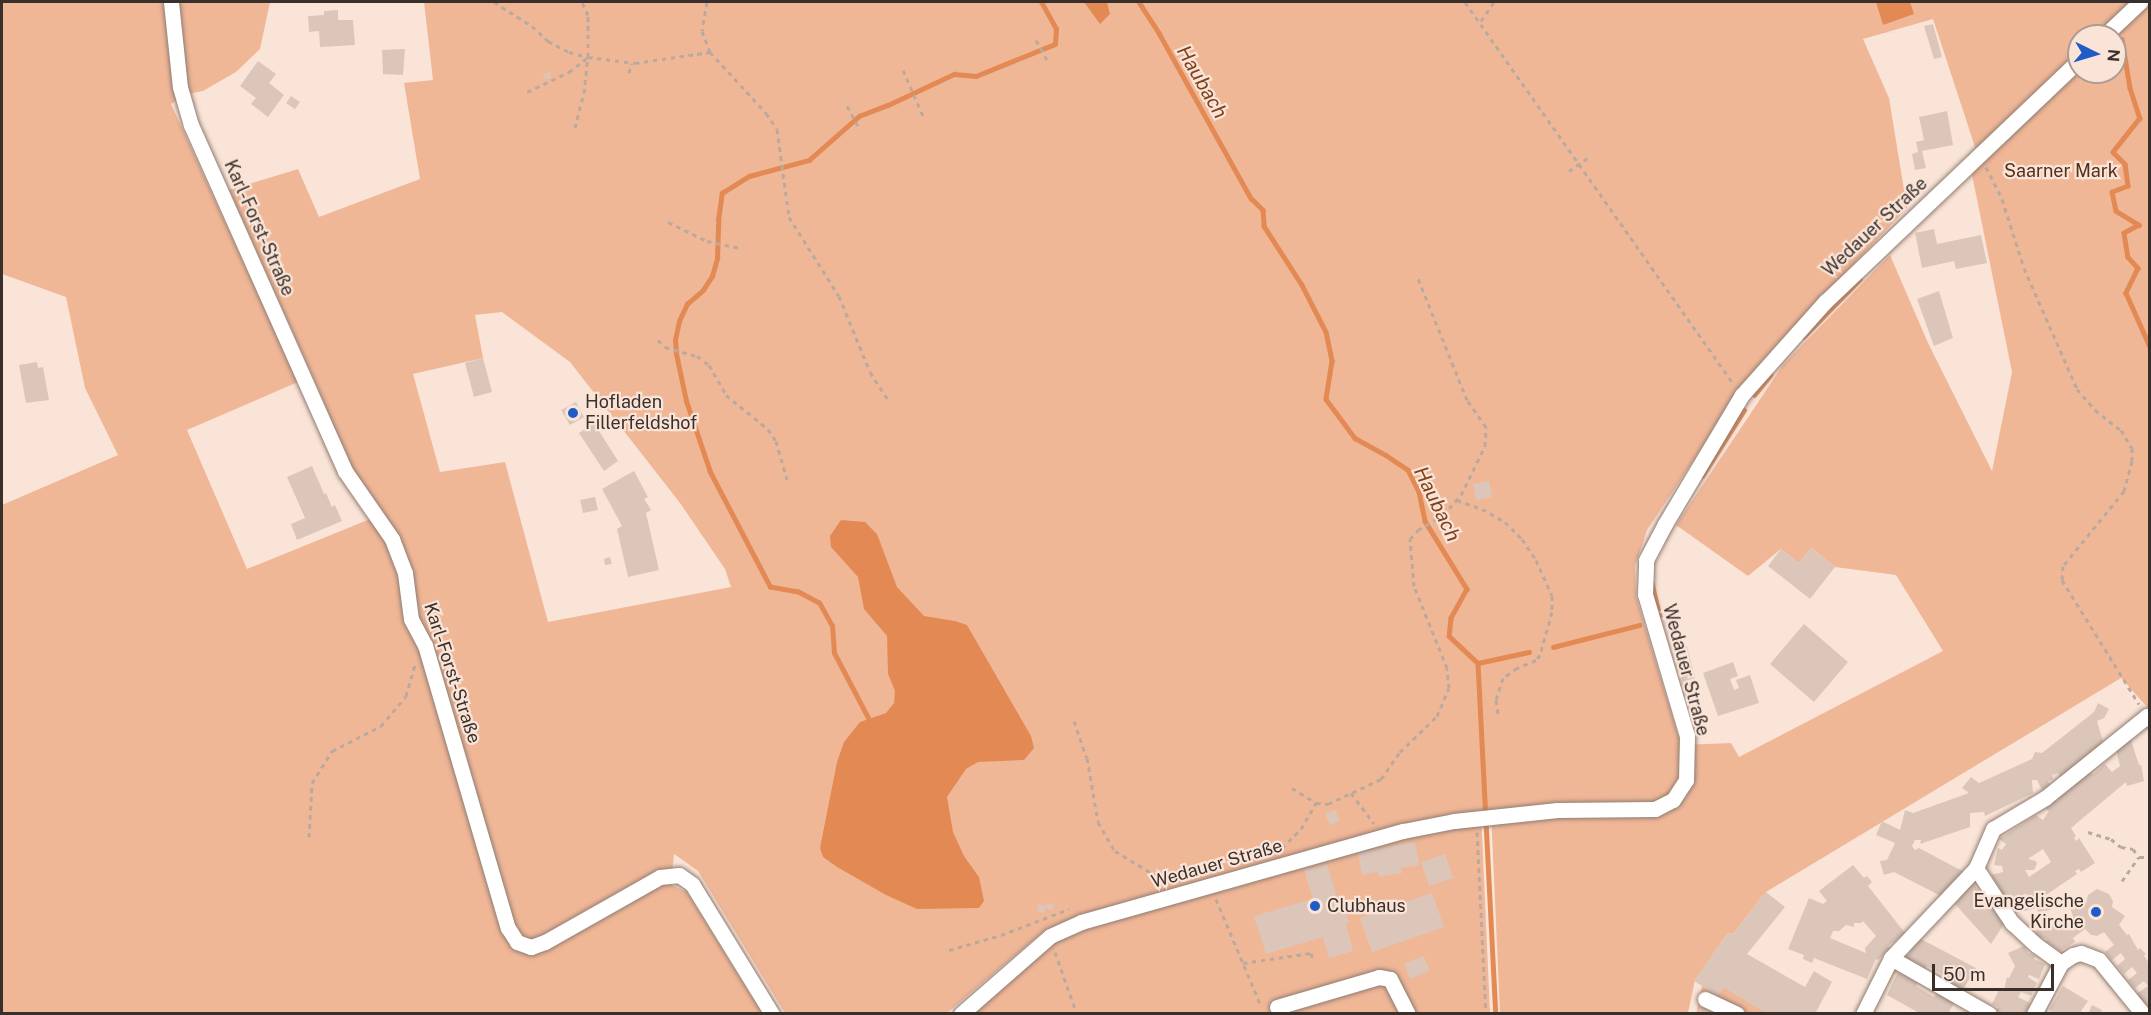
<!DOCTYPE html>
<meta charset="utf-8">
<style>
body{margin:0}
#map{position:relative;width:2151px;height:1015px;overflow:hidden;background:#fae4d8;font-family:"Public Sans",sans-serif}
div>[style]{position:absolute}
.green>*{inset:0;background:#f0b797}
.water>*{inset:0;background:#e38a54}
.stream>*{height:4.5px;margin:-2.25px;padding:0 2.25px;transform-origin:2.25px;border-radius:2.25px;background:#e38a54}
.building>*{inset:0;background:#dcc6ba}
.path>*{height:3px;margin-top:-1.5px;transform-origin:0;background:repeating-linear-gradient(90deg,#baa99f 0 4.5px,transparent 0 9px)}
.roads{filter:drop-shadow(0 0 2px #907c71) drop-shadow(0 0 2px #907c71)}
.minor>*{height:15px;margin:-7.5px;padding:0 7.5px;transform-origin:7.5px;border-radius:7.5px;background:#fff}
.dots>*{width:16px;height:16px;translate:-50% -50%;box-sizing:border-box;border:3px solid #fae4d8;border-radius:50%}
span{translate:-50% -50%;white-space:nowrap;text-align:center;line-height:1.15;-webkit-text-stroke:4.5px #fae4d8;paint-order:stroke}
.park-label{font-size:18px;color:#542f19}
.street-label{font-size:18px;color:#39302c}
.poi-label{font-size:18px;color:#39302c}
.left{translate:0 -50%;text-align:left}
.right{translate:-100% -50%;text-align:right}
.water-label{font-size:20px;color:#7d421c;font-style:italic}
.frame{position:absolute;inset:0;border:3px solid #39302c;pointer-events:none}
.north{position:absolute;left:2067px;top:24px;width:60px;height:60px;box-sizing:border-box;background:#fae4d8;border:2px solid #ad9c93;border-radius:50%;rotate:95deg;font-size:16px;font-weight:700;line-height:24px;text-align:center;color:#39302c}
.north::after{content:'';display:block;margin:auto;width:21px;height:27px;background:#1f5cc8;clip-path:polygon(50% 0,100% 100%,50% 72%,0 100%)}
.scale{position:absolute;left:1932px;top:964px;width:122px;height:27px;box-sizing:border-box;border:3px solid #39302c;border-top:0;padding-left:8px;font-size:18px;line-height:21px;white-space:nowrap;color:#39302c;-webkit-text-stroke:4px #fae4d8;paint-order:stroke}
</style>
<div id="map">
<div class="green">
<i style="clip-path:polygon(evenodd,2px 2px,270px 2px,260px 49px,236px 72px,203px 91px,187px 94px,171px 104px,298px 382px,187px 430px,247px 569px,380px 515px,348px 464px,319px 391px,229px 190px,298px 169px,319px 217px,420px 179px,404px 83px,433px 80px,424px 2px,2149px 2px,2149px 709px,2121px 678px,1766px 892px,1733px 934px,1728px 933px,1695px 980px,1688px 1013px,1500px 1013px,1491px 811px,1481px 812px,1490px 1013px,971px 1013px,1045px 930px,947px 1013px,785px 1013px,698px 871px,674px 854px,671px 885px,687px 892px,762px 1013px,2px 1013px,2px 505px,118px 455px,85px 388px,66px 297px,2px 274px,2px 2px,1933px 19px,1976px 150px,1968px 155px,2012px 372px,1992px 471px,1928px 343px,1890px 255px,1783px 365px,1676px 525px,1748px 576px,1781px 549px,1799px 563px,1811px 548px,1835px 567px,1896px 575px,1943px 651px,1739px 757px,1731px 743px,1681px 745px,1636px 597px,1635px 566px,1647px 530px,1735px 398px,1773px 349px,1907px 208px,1889px 98px,1863px 39px,1933px 19px,2px 2px,2079px 36px,2115px 36px,2115px 72px,2079px 72px,2079px 36px,2px 2px,502px 312px,570px 362px,680px 503px,725px 569px,731px 587px,548px 622px,505px 462px,440px 472px,413px 374px,483px 358px,475px 315px,502px 312px)"></i>
<i style="clip-path:polygon(1702px 986px,1717px 996px,1724px 987px,1767px 1013px,1723px 1013px,1697px 1009px)"></i>
</div>
<div class="water">
<i style="clip-path:polygon(1084px 2px,1107px 2px,1110px 14px,1100px 24px)"></i>
<i style="clip-path:polygon(1876px 2px,1910px 2px,1914px 14px,1883px 25px)"></i>
<i style="clip-path:polygon(841px 520px,865px 522px,877px 534px,897px 587px,924px 616px,955px 621px,967px 625px,1031px 736px,1034px 748px,1024px 760px,978px 762px,966px 769px,947px 797px,953px 832px,964px 856px,979px 877px,984px 901px,979px 908px,917px 909px,886px 895px,837px 867px,823px 857px,820px 848px,837px 762px,844px 742px,860px 722px,886px 713px,894px 703px,895px 691px,888px 674px,887px 636px,864px 609px,858px 577px,831px 547px,830px 536px)"></i>
</div>
<div class="stream">
<i style="left:1139px;top:2px;width:37px;rotate:57deg"></i>
<i style="left:1159px;top:33px;width:189px;rotate:60.9deg"></i>
<i style="left:1251px;top:198px;width:17px;rotate:45deg"></i>
<i style="left:1263px;top:210px;width:16px;rotate:86deg"></i>
<i style="left:1264px;top:226px;width:70px;rotate:57.2deg"></i>
<i style="left:1302px;top:285px;width:53px;rotate:62.9deg"></i>
<i style="left:1326px;top:332px;width:30px;rotate:78deg"></i>
<i style="left:1332px;top:361px;width:38px;rotate:99deg"></i>
<i style="left:1326px;top:399px;width:49px;rotate:53.4deg"></i>
<i style="left:1355px;top:438px;width:35px;rotate:29deg"></i>
<i style="left:1386px;top:455px;width:27px;rotate:34deg"></i>
<i style="left:1408px;top:470px;width:25px;rotate:63deg"></i>
<i style="left:1419px;top:492px;width:30px;rotate:78deg"></i>
<i style="left:1425px;top:521px;width:80px;rotate:58.3deg"></i>
<i style="left:1467px;top:589px;width:33px;rotate:119deg"></i>
<i style="left:1451px;top:618px;width:18px;rotate:96deg"></i>
<i style="left:1449px;top:636px;width:40px;rotate:43deg"></i>
<i style="left:1478px;top:663px;width:351px;rotate:87.1deg"></i>
<i style="left:2122px;top:39px;width:50px;rotate:80.7deg"></i>
<i style="left:2130px;top:88px;width:32px;rotate:72deg"></i>
<i style="left:2140px;top:118px;width:43px;rotate:128.5deg"></i>
<i style="left:2113px;top:152px;width:17px;rotate:45deg"></i>
<i style="left:2125px;top:164px;width:22px;rotate:82deg"></i>
<i style="left:2128px;top:186px;width:17px;rotate:159deg"></i>
<i style="left:2112px;top:192px;width:19px;rotate:78deg"></i>
<i style="left:2116px;top:211px;width:27px;rotate:31deg"></i>
<i style="left:2139px;top:225px;width:17px;rotate:152deg"></i>
<i style="left:2124px;top:233px;width:24px;rotate:81deg"></i>
<i style="left:2128px;top:257px;width:15px;rotate:48deg"></i>
<i style="left:2138px;top:268px;width:28px;rotate:116deg"></i>
<i style="left:2126px;top:293px;width:59px;rotate:66deg"></i>
<i style="left:1803px;top:337px;width:81px;rotate:-45.5deg"></i>
<i style="left:1754px;top:395px;width:26px;rotate:-51deg"></i>
<i style="left:1702px;top:476px;width:78px;rotate:-57.5deg"></i>
<i style="left:1652px;top:583px;width:36px;rotate:77deg"></i>
<i style="left:1553px;top:647px;width:89px;rotate:-14.3deg"></i>
<i style="left:1478px;top:663px;width:52px;rotate:-12.2deg"></i>
<i style="left:868px;top:718px;width:73px;rotate:-117.6deg"></i>
<i style="left:834px;top:653px;width:27px;rotate:-94deg"></i>
<i style="left:832px;top:626px;width:26px;rotate:-119deg"></i>
<i style="left:819px;top:603px;width:24px;rotate:-152deg"></i>
<i style="left:798px;top:592px;width:28px;rotate:-170deg"></i>
<i style="left:770px;top:587px;width:130px;rotate:-117.6deg"></i>
<i style="left:710px;top:472px;width:75px;rotate:-108.7deg"></i>
<i style="left:686px;top:401px;width:48px;rotate:-102deg"></i>
<i style="left:676px;top:354px;width:14px;rotate:-94deg"></i>
<i style="left:675px;top:340px;width:19px;rotate:-78deg"></i>
<i style="left:679px;top:321px;width:19px;rotate:-65deg"></i>
<i style="left:687px;top:304px;width:21px;rotate:-41deg"></i>
<i style="left:703px;top:290px;width:17px;rotate:-57deg"></i>
<i style="left:712px;top:276px;width:19px;rotate:-74deg"></i>
<i style="left:717px;top:258px;width:38px;rotate:-88deg"></i>
<i style="left:718px;top:220px;width:27px;rotate:-82deg"></i>
<i style="left:722px;top:193px;width:32px;rotate:-32deg"></i>
<i style="left:749px;top:176px;width:62px;rotate:-14.9deg"></i>
<i style="left:809px;top:160px;width:67px;rotate:-41.3deg"></i>
<i style="left:859px;top:116px;width:31px;rotate:-21deg"></i>
<i style="left:888px;top:105px;width:73px;rotate:-25.2deg"></i>
<i style="left:954px;top:74px;width:22px;rotate:5deg"></i>
<i style="left:976px;top:76px;width:85px;rotate:-22.1deg"></i>
<i style="left:1055px;top:44px;width:15px;rotate:-86deg"></i>
<i style="left:1056px;top:29px;width:31px;rotate:-119deg"></i>
</div>
<div class="building">
<i style="clip-path:polygon(338px 10px,338px 20px,353px 20px,355px 45px,320px 47px,319px 31px,309px 32px,308px 16px,324px 15px,324px 11px)"></i>
<i style="clip-path:polygon(1933px 24px,1942px 57px,1934px 59px,1924px 26px)"></i>
<i style="clip-path:polygon(405px 49px,403px 75px,383px 74px,382px 50px)"></i>
<i style="clip-path:polygon(258px 61px,276px 74px,269px 83px,284px 95px,268px 117px,251px 104px,256px 98px,240px 86px)"></i>
<i style="clip-path:polygon(550px 72px,551px 78px,545px 79px,543px 74px)"></i>
<i style="clip-path:polygon(291px 96px,300px 102px,295px 109px,286px 103px)"></i>
<i style="clip-path:polygon(1947px 111px,1953px 145px,1922px 151px,1926px 168px,1915px 170px,1912px 154px,1918px 152px,1916px 142px,1924px 140px,1919px 117px)"></i>
<i style="clip-path:polygon(1934px 229px,1937px 244px,1981px 235px,1987px 263px,1956px 269px,1954px 261px,1922px 268px,1915px 233px)"></i>
<i style="clip-path:polygon(1939px 291px,1953px 338px,1934px 346px,1917px 299px)"></i>
<i style="clip-path:polygon(483px 358px,492px 392px,474px 397px,465px 363px)"></i>
<i style="clip-path:polygon(37px 362px,38px 368px,43px 367px,49px 400px,26px 403px,19px 365px)"></i>
<i style="clip-path:polygon(576px 402px,584px 417px,570px 425px,561px 410px)"></i>
<i style="clip-path:polygon(594px 423px,618px 461px,604px 471px,579px 433px)"></i>
<i style="clip-path:polygon(312px 466px,324px 494px,326px 493px,332px 507px,335px 505px,342px 521px,297px 540px,291px 524px,305px 518px,287px 477px)"></i>
<i style="clip-path:polygon(634px 471px,648px 497px,644px 499px,651px 510px,646px 513px,659px 570px,628px 577px,617px 529px,622px 526px,602px 489px)"></i>
<i style="clip-path:polygon(1489px 481px,1492px 497px,1476px 500px,1473px 484px)"></i>
<i style="clip-path:polygon(595px 497px,598px 510px,583px 513px,580px 500px)"></i>
<i style="clip-path:polygon(1811px 548px,1835px 567px,1810px 599px,1768px 566px,1781px 549px,1799px 563px)"></i>
<i style="clip-path:polygon(610px 557px,612px 564px,605px 565px,604px 559px)"></i>
<i style="clip-path:polygon(1804px 624px,1848px 662px,1814px 702px,1770px 664px)"></i>
<i style="clip-path:polygon(1687px 646px,1695px 678px,1683px 682px,1674px 650px)"></i>
<i style="clip-path:polygon(1733px 662px,1738px 676px,1730px 679px,1734px 690px,1739px 688px,1736px 680px,1750px 675px,1759px 703px,1718px 716px,1703px 673px)"></i>
<i style="clip-path:polygon(2098px 703px,2109px 709px,2104px 718px,2097px 721px,2104px 745px,2060px 779px,2059px 773px,2052px 775px,2053px 779px,2048px 781px,2050px 786px,2042px 790px,2037px 780px,2032px 780px,2033px 793px,1985px 816px,1984px 812px,1970px 813px,1970px 827px,1920px 844px,1921px 840px,1915px 840px,1912px 846px,1915px 850px,1919px 848px,1966px 873px,1941px 896px,1894px 872px,1884px 875px,1880px 861px,1887px 860px,1895px 843px,1876px 835px,1882px 821px,1900px 830px,1905px 810px,1913px 813px,1969px 793px,1962px 788px,1971px 777px,1979px 783px,2032px 759px,2035px 752px,2042px 753px,2094px 712px)"></i>
<i style="clip-path:polygon(evenodd,2131px 740px,2139px 765px,2141px 765px,2144px 781px,2127px 786px,2126px 782px,2071px 828px,2076px 836px,2074px 838px,2076px 841px,2079px 838px,2095px 863px,2081px 872px,2079px 869px,2075px 871px,2077px 874px,2046px 895px,2044px 893px,2040px 895px,2051px 910px,2038px 912px,2037px 908px,2015px 913px,1991px 875px,2003px 872px,2002px 866px,1994px 865px,1998px 848px,2002px 850px,2006px 844px,1999px 839px,2036px 815px,2043px 820px,2049px 811px,2045px 809px,2089px 772px,2093px 774px,2105px 764px,2112px 772px,2120px 766px,2115px 745px,2131px 740px,2043px 849px,2051px 862px,2029px 877px,2025px 870px,2034px 870px,2037px 864px,2036px 861px,2028px 859px,2043px 849px)"></i>
<i style="clip-path:polygon(1335px 810px,1340px 821px,1330px 825px,1325px 814px)"></i>
<i style="clip-path:polygon(1415px 842px,1419px 865px,1401px 868px,1402px 873px,1379px 877px,1378px 872px,1362px 875px,1358px 852px)"></i>
<i style="clip-path:polygon(1445px 854px,1453px 878px,1429px 886px,1421px 862px)"></i>
<i style="clip-path:polygon(1327px 864px,1342px 914px,1346px 913px,1349px 922px,1346px 923px,1353px 951px,1329px 958px,1323px 937px,1266px 954px,1254px 916px,1313px 899px,1304px 870px)"></i>
<i style="clip-path:polygon(evenodd,1853px 865px,1864px 878px,1867px 876px,1872px 882px,1868px 886px,1905px 933px,1888px 946px,1890px 948px,1878px 960px,1876px 959px,1867px 979px,1814px 958px,1812px 963px,1803px 959px,1804px 955px,1788px 949px,1809px 898px,1823px 904px,1827px 901px,1819px 891px,1853px 865px,1863px 921px,1876px 936px,1865px 948px,1866px 953px,1830px 938px,1833px 931px,1839px 931px,1846px 925px,1854px 927px,1854px 923px,1861px 923px,1863px 921px)"></i>
<i style="clip-path:polygon(1972px 882px,2004px 924px,1991px 944px,1955px 904px)"></i>
<i style="clip-path:polygon(2097px 889px,2109px 894px,2113px 901px,2112px 907px,2125px 916px,2119px 925px,2127px 935px,2129px 934px,2138px 950px,2140px 948px,2146px 954px,2144px 956px,2150px 964px,2150px 1007px,2147px 1009px,2136px 994px,2148px 986px,2144px 981px,2135px 988px,2128px 980px,2137px 973px,2132px 967px,2124px 974px,2117px 966px,2125px 959px,2121px 953px,2112px 960px,2105px 952px,2114px 945px,2104px 932px,2097px 936px,2091px 935px,2085px 929px,2073px 938px,2075px 942px,2060px 951px,2045px 941px,2047px 939px,2035px 935px,2042px 921px,2060px 929px,2074px 919px,2070px 908px,2086px 903px,2088px 895px)"></i>
<i style="clip-path:polygon(1766px 892px,1785px 907px,1747px 954px,1805px 987px,1814px 971px,1832px 982px,1815px 1014px,1767px 1014px,1724px 987px,1718px 996px,1694px 981px,1728px 933px,1733px 934px)"></i>
<i style="clip-path:polygon(1432px 893px,1444px 927px,1372px 952px,1360px 918px)"></i>
<i style="clip-path:polygon(1047px 903px,1054px 905px,1052px 910px,1045px 908px,1044px 913px,1037px 911px,1039px 904px,1046px 906px)"></i>
<i style="clip-path:polygon(1919px 938px,1976px 968px,1961px 993px,1943px 982px,1946px 976px,1927px 966px,1924px 972px,1904px 961px)"></i>
<i style="clip-path:polygon(2024px 946px,2028px 953px,2035px 956px,2034px 959px,2045px 964px,2039px 979px,2029px 975px,2028px 977px,2037px 983px,2031px 996px,2021px 992px,2018px 997px,2030px 1003px,2026px 1014px,2003px 1014px,1996px 1010px,1998px 1007px,1992px 1004px,2000px 988px,2004px 990px,2007px 977px,2009px 978px,2015px 966px,2008px 953px)"></i>
<i style="clip-path:polygon(1423px 956px,1430px 970px,1410px 979px,1404px 964px)"></i>
<i style="clip-path:polygon(1898px 972px,1918px 983px,1916px 986px,1934px 997px,1937px 993px,1954px 1003px,1948px 1014px,1921px 1014px,1887px 995px)"></i>
<i style="clip-path:polygon(2063px 986px,2088px 1001px,2081px 1011px,2085px 1014px,2054px 1014px,2049px 1010px)"></i>
<i style="clip-path:polygon(2092px 1005px,2102px 1010px,2100px 1014px,2088px 1014px)"></i>
<i style="clip-path:polygon(1697px 1009px,1718px 1012px,1717px 1014px,1696px 1014px)"></i>
</div>
<div class="path">
<i style="left:494px;top:2px;width:45px;rotate:32.3deg"></i>
<i style="left:532px;top:26px;width:22px;rotate:43deg"></i>
<i style="left:548px;top:41px;width:24px;rotate:28deg"></i>
<i style="left:569px;top:52px;width:20px;rotate:15deg"></i>
<i style="left:588px;top:57px;width:47px;rotate:7.3deg"></i>
<i style="left:635px;top:63px;width:76px;rotate:-8.3deg"></i>
<i style="left:707px;top:2px;width:29px;rotate:100deg"></i>
<i style="left:702px;top:31px;width:22px;rotate:69deg"></i>
<i style="left:710px;top:52px;width:83px;rotate:47.4deg"></i>
<i style="left:766px;top:113px;width:19px;rotate:55deg"></i>
<i style="left:777px;top:129px;width:89px;rotate:82.2deg"></i>
<i style="left:789px;top:217px;width:93px;rotate:57.7deg"></i>
<i style="left:839px;top:296px;width:82px;rotate:67.8deg"></i>
<i style="left:870px;top:372px;width:33px;rotate:57deg"></i>
<i style="left:1465px;top:2px;width:466px;rotate:54.9deg"></i>
<i style="left:1481px;top:21px;width:23px;rotate:-56deg"></i>
<i style="left:1036px;top:40px;width:25px;rotate:61deg"></i>
<i style="left:903px;top:70px;width:52px;rotate:66.4deg"></i>
<i style="left:629px;top:73px;width:10px;rotate:-79deg"></i>
<i style="left:527px;top:92px;width:47px;rotate:-25.5deg"></i>
<i style="left:569px;top:72px;width:24px;rotate:-38deg"></i>
<i style="left:847px;top:106px;width:26px;rotate:61deg"></i>
<i style="left:575px;top:128px;width:36px;rotate:-76deg"></i>
<i style="left:584px;top:93px;width:36px;rotate:-84deg"></i>
<i style="left:588px;top:57px;width:42px;rotate:-90deg"></i>
<i style="left:588px;top:15px;width:14px;rotate:-115deg"></i>
<i style="left:1986px;top:167px;width:36px;rotate:63deg"></i>
<i style="left:2002px;top:199px;width:72px;rotate:72.3deg"></i>
<i style="left:2024px;top:268px;width:132px;rotate:66.3deg"></i>
<i style="left:2077px;top:389px;width:28px;rotate:49deg"></i>
<i style="left:2095px;top:410px;width:33px;rotate:38deg"></i>
<i style="left:2121px;top:430px;width:21px;rotate:59deg"></i>
<i style="left:2132px;top:448px;width:13px;rotate:90deg"></i>
<i style="left:2132px;top:461px;width:31px;rotate:105deg"></i>
<i style="left:2124px;top:491px;width:97px;rotate:129.1deg"></i>
<i style="left:2063px;top:566px;width:14px;rotate:94deg"></i>
<i style="left:2062px;top:580px;width:146px;rotate:58.2deg"></i>
<i style="left:1569px;top:171px;width:24px;rotate:-35deg"></i>
<i style="left:668px;top:222px;width:43px;rotate:26deg"></i>
<i style="left:707px;top:241px;width:35px;rotate:12deg"></i>
<i style="left:658px;top:340px;width:10px;rotate:45deg"></i>
<i style="left:665px;top:347px;width:33px;rotate:16deg"></i>
<i style="left:697px;top:356px;width:15px;rotate:37deg"></i>
<i style="left:709px;top:365px;width:34px;rotate:60deg"></i>
<i style="left:726px;top:395px;width:54px;rotate:39deg"></i>
<i style="left:768px;top:429px;width:14px;rotate:56deg"></i>
<i style="left:776px;top:441px;width:40px;rotate:74deg"></i>
<i style="left:1457px;top:500px;width:27px;rotate:20deg"></i>
<i style="left:1482px;top:509px;width:26px;rotate:29deg"></i>
<i style="left:1505px;top:522px;width:24px;rotate:45deg"></i>
<i style="left:1522px;top:539px;width:25px;rotate:56deg"></i>
<i style="left:1536px;top:560px;width:39px;rotate:66deg"></i>
<i style="left:1552px;top:596px;width:16px;rotate:90deg"></i>
<i style="left:1552px;top:612px;width:45px;rotate:105.6deg"></i>
<i style="left:1540px;top:655px;width:6px;rotate:129deg"></i>
<i style="left:1536px;top:660px;width:21px;rotate:157deg"></i>
<i style="left:1517px;top:668px;width:17px;rotate:144deg"></i>
<i style="left:1503px;top:678px;width:23px;rotate:108deg"></i>
<i style="left:1496px;top:700px;width:15px;rotate:82deg"></i>
<i style="left:1074px;top:721px;width:39px;rotate:71deg"></i>
<i style="left:1087px;top:758px;width:65px;rotate:80.2deg"></i>
<i style="left:1098px;top:822px;width:34px;rotate:60deg"></i>
<i style="left:1115px;top:851px;width:58px;rotate:31deg"></i>
<i style="left:1292px;top:788px;width:28px;rotate:32deg"></i>
<i style="left:1351px;top:793px;width:38px;rotate:53deg"></i>
<i style="left:1477px;top:832px;width:182px;rotate:87.2deg"></i>
<i style="left:2088px;top:832px;width:24px;rotate:17deg"></i>
<i style="left:2111px;top:839px;width:13px;rotate:39deg"></i>
<i style="left:2121px;top:847px;width:12px;rotate:9deg"></i>
<i style="left:2133px;top:849px;width:10px;rotate:53deg"></i>
<i style="left:2139px;top:857px;width:11px"></i>
<i style="left:309px;top:837px;width:54px;rotate:-86.8deg"></i>
<i style="left:312px;top:783px;width:38px;rotate:-58deg"></i>
<i style="left:332px;top:751px;width:55px;rotate:-27deg"></i>
<i style="left:381px;top:726px;width:39px;rotate:-50deg"></i>
<i style="left:406px;top:696px;width:32px;rotate:-74deg"></i>
<i style="left:1282px;top:848px;width:27px;rotate:-45deg"></i>
<i style="left:1301px;top:829px;width:30px;rotate:-60deg"></i>
<i style="left:1316px;top:803px;width:12px;rotate:5deg"></i>
<i style="left:1328px;top:804px;width:59px;rotate:-25.3deg"></i>
<i style="left:1381px;top:779px;width:33px;rotate:-55deg"></i>
<i style="left:1400px;top:752px;width:52px;rotate:-44.2deg"></i>
<i style="left:1437px;top:716px;width:30px;rotate:-67deg"></i>
<i style="left:1449px;top:688px;width:20px;rotate:-96deg"></i>
<i style="left:1447px;top:668px;width:88px;rotate:-111.9deg"></i>
<i style="left:1414px;top:586px;width:47px;rotate:-94.9deg"></i>
<i style="left:1410px;top:539px;width:12px;rotate:-48deg"></i>
<i style="left:1418px;top:530px;width:29px;rotate:-31deg"></i>
<i style="left:1443px;top:515px;width:27px;rotate:-48deg"></i>
<i style="left:1461px;top:495px;width:55px;rotate:-63.9deg"></i>
<i style="left:1485px;top:446px;width:19px;rotate:-87deg"></i>
<i style="left:1486px;top:427px;width:33px;rotate:-125deg"></i>
<i style="left:1467px;top:400px;width:131px;rotate:-111.9deg"></i>
<i style="left:2122px;top:881px;width:29px;rotate:-55deg"></i>
<i style="left:1216px;top:899px;width:116px;rotate:67.2deg"></i>
<i style="left:949px;top:950px;width:54px;rotate:-16.1deg"></i>
<i style="left:1001px;top:935px;width:73px;rotate:-20.9deg"></i>
<i style="left:1055px;top:952px;width:66px;rotate:70.5deg"></i>
<i style="left:1243px;top:963px;width:69px;rotate:-8.4deg"></i>
<i style="left:1311px;top:953px;width:8px;rotate:76deg"></i>
<i style="left:1766px;top:1014px;width:1px;rotate:-90deg"></i>
</div>
<div class="roads">
<div class="minor">
<i style="left:171px;top:2px;width:85px;rotate:84deg"></i>
<i style="left:180px;top:87px;width:40px;rotate:74deg"></i>
<i style="left:191px;top:125px;width:379px;rotate:66deg"></i>
<i style="left:345px;top:471px;width:83px;rotate:55.3deg"></i>
<i style="left:392px;top:539px;width:36px;rotate:69deg"></i>
<i style="left:405px;top:573px;width:46px;rotate:82.6deg"></i>
<i style="left:411px;top:619px;width:30px;rotate:62deg"></i>
<i style="left:425px;top:645px;width:295px;rotate:73.7deg"></i>
<i style="left:508px;top:928px;width:17px;rotate:57deg"></i>
<i style="left:517px;top:942px;width:15px;rotate:20deg"></i>
<i style="left:531px;top:947px;width:15px;rotate:-20deg"></i>
<i style="left:545px;top:942px;width:132px;rotate:-29.5deg"></i>
<i style="left:660px;top:877px;width:19px;rotate:-6deg"></i>
<i style="left:679px;top:875px;width:16px;rotate:35deg"></i>
<i style="left:692px;top:884px;width:153px;rotate:58.4deg"></i>
<i style="left:2104px;top:36px;width:50px;rotate:-43.4deg"></i>
<i style="left:1891px;top:958px;width:113px;rotate:29.7deg"></i>
<i style="left:2061px;top:963px;width:31px;rotate:-144deg"></i>
<i style="left:2036px;top:945px;width:33px;rotate:-137deg"></i>
<i style="left:2012px;top:923px;width:66px;rotate:-123.2deg"></i>
<i style="left:1976px;top:868px;width:43px;rotate:-66.4deg"></i>
<i style="left:1993px;top:829px;width:61px;rotate:-30.8deg"></i>
<i style="left:2045px;top:798px;width:131px;rotate:-38.8deg"></i>
<i style="left:2147px;top:716px;width:4px;rotate:45deg"></i>
<i style="left:1705px;top:999px;width:35px;rotate:25deg"></i>
<i style="left:1277px;top:1007px;width:106px;rotate:-16.4deg"></i>
<i style="left:1379px;top:977px;width:11px;rotate:10deg"></i>
<i style="left:1390px;top:979px;width:39px;rotate:63deg"></i>
<i style="left:961px;top:1014px;width:118px;rotate:-41.2deg"></i>
<i style="left:1050px;top:936px;width:34px;rotate:-24deg"></i>
<i style="left:1081px;top:922px;width:335px;rotate:-15.8deg"></i>
<i style="left:1403px;top:831px;width:52px;rotate:-11.1deg"></i>
<i style="left:1454px;top:821px;width:104px;rotate:-6.1deg"></i>
<i style="left:1557px;top:810px;width:98px;rotate:-0.6deg"></i>
<i style="left:1655px;top:809px;width:20px;rotate:-27deg"></i>
<i style="left:1673px;top:800px;width:24px;rotate:-57deg"></i>
<i style="left:1686px;top:780px;width:44px;rotate:-88.7deg"></i>
<i style="left:1687px;top:736px;width:148px;rotate:-106.5deg"></i>
<i style="left:1645px;top:594px;width:34px;rotate:-88deg"></i>
<i style="left:1646px;top:560px;width:41px;rotate:-62.2deg"></i>
<i style="left:1665px;top:524px;width:150px;rotate:-59.2deg"></i>
<i style="left:1742px;top:395px;width:125px;rotate:-48.3deg"></i>
<i style="left:1825px;top:302px;width:351px;rotate:-43.6deg"></i>
<i style="left:1863px;top:1014px;width:63px;rotate:-63.4deg"></i>
<i style="left:1891px;top:958px;width:124px;rotate:-46.6deg"></i>
<i style="left:2034px;top:1014px;width:58px;rotate:-62.1deg"></i>
<i style="left:2061px;top:963px;width:14px;rotate:-34deg"></i>
<i style="left:2073px;top:955px;width:8px;rotate:-14deg"></i>
<i style="left:2081px;top:953px;width:19px;rotate:21deg"></i>
<i style="left:2099px;top:960px;width:70px;rotate:50.8deg"></i>
</div>
</div>
<div class="dots">
<i style="left:573px;top:413px;background:#1f5cc8"></i>
<i style="left:1315px;top:906px;background:#1f5cc8"></i>
<i style="left:2096px;top:912px;background:#1f5cc8"></i>
</div>
<div class="park-label">
<span style="left:2061px;top:171px">Saarner Mark</span>
</div>
<div class="street-label">
<span style="left:1875px;top:227px;rotate:-43deg">Wedauer Straße</span>
<span style="left:259px;top:228px;rotate:66deg">Karl-Forst-Straße</span>
<span style="left:1686px;top:670px;rotate:75deg">Wedauer Straße</span>
<span style="left:452px;top:673px;rotate:72deg">Karl-Forst-Straße</span>
<span style="left:1217px;top:864px;rotate:-16deg">Wedauer Straße</span>
</div>
<div class="poi-label">
<span class="left" style="left:585px;top:413px">Hofladen<br>Fillerfeldshof</span>
<span class="right" style="left:2084px;top:912px">Evangelische<br>Kirche</span>
<span class="left" style="left:1327px;top:906px">Clubhaus</span>
</div>
<div class="water-label">
<span style="left:1202px;top:82px;rotate:60deg">Haubach</span>
<span style="left:1437px;top:504px;rotate:64deg">Haubach</span>
</div>
<div class="frame"></div>
<div class="north">N</div>
<div class="scale">50 m</div>
</div>
